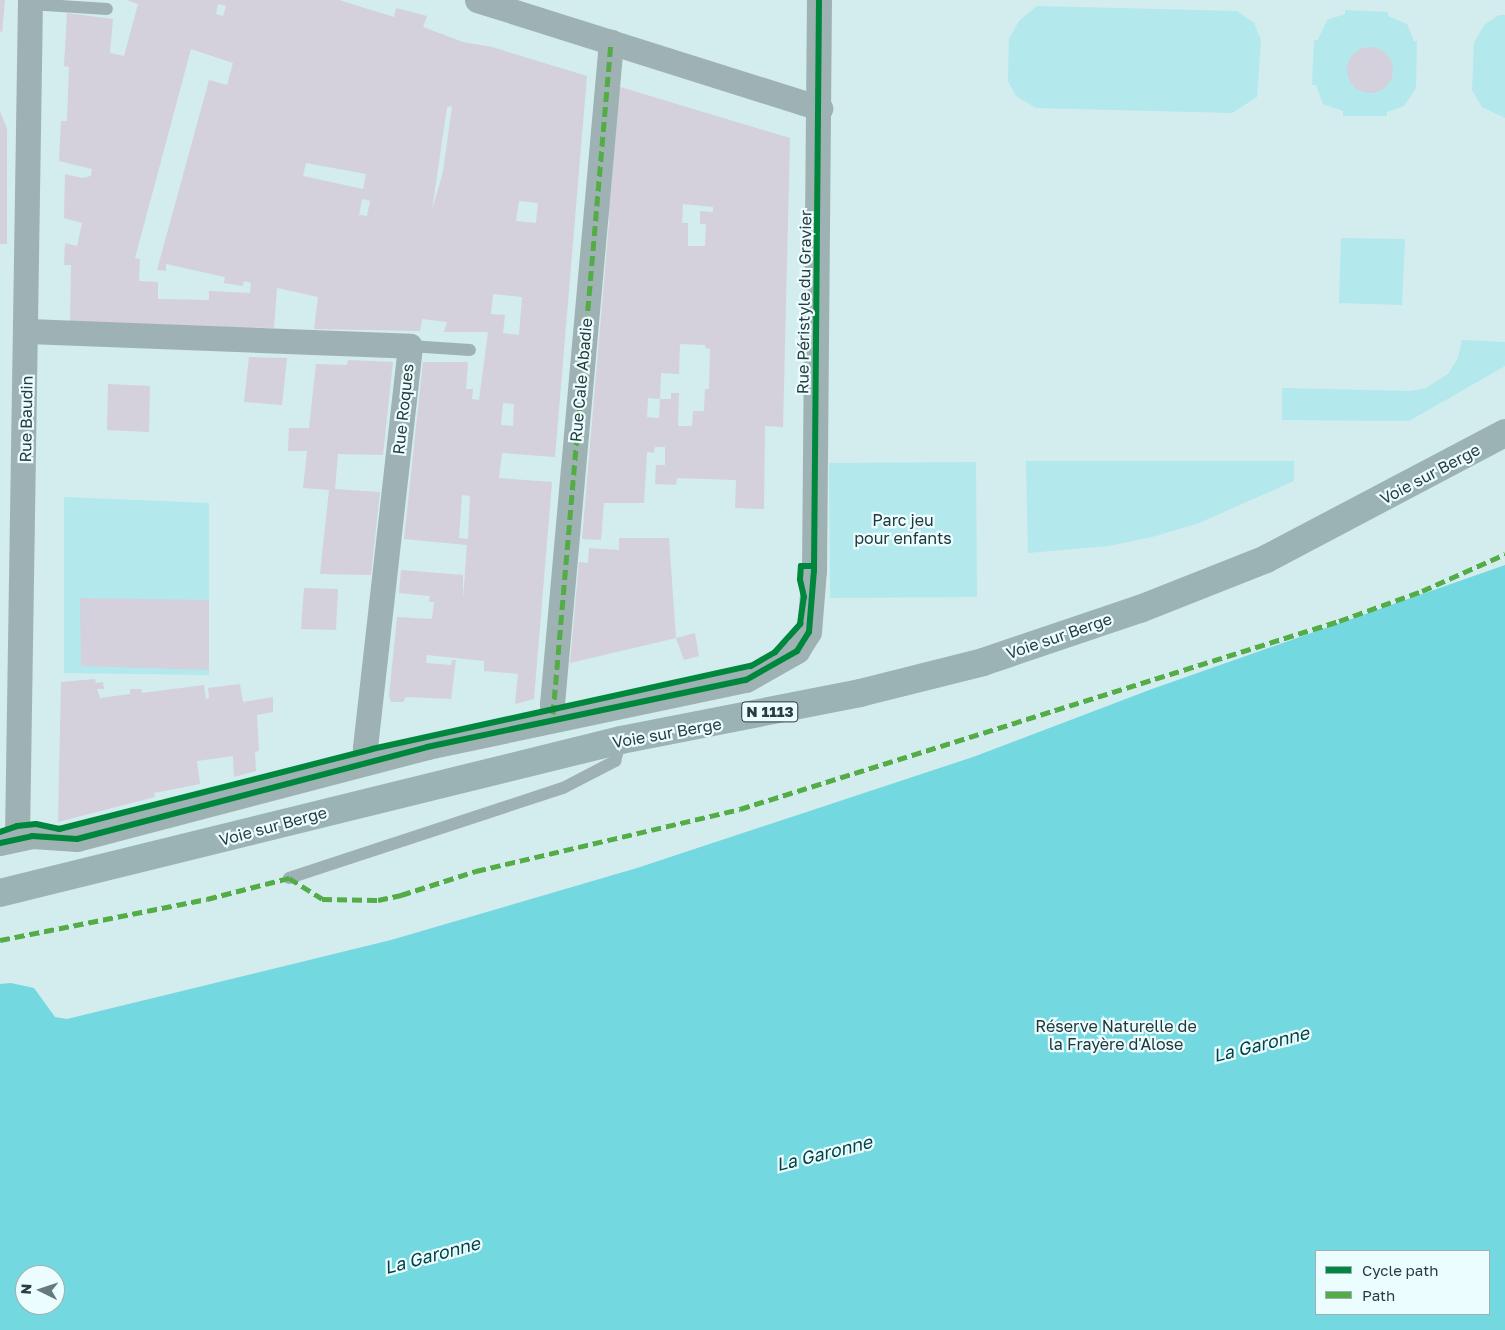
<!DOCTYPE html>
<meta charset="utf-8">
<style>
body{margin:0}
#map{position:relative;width:1505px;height:1330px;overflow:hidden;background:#d3ecee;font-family:"Golos Text",sans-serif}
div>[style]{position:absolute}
.green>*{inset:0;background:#b3e8ec}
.water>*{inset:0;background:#73d8df}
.building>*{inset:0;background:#d4d0dc}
.round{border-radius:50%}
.service>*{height:12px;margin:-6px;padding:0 6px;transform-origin:6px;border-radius:6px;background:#9fb2b3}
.minor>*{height:25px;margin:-12.5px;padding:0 12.5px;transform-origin:12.5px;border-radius:12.5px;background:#9fb2b3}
.primary>*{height:28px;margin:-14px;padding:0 14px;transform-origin:14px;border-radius:14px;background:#9cb3b5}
.quiet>*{height:5px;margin-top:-2.5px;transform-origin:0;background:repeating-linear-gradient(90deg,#53ac46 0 10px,transparent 0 15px)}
.cycleway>*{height:6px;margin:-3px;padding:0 3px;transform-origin:3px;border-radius:3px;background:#00873e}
span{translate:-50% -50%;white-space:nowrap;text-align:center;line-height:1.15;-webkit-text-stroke:4.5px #ebfdfe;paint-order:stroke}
.shield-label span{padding:1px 4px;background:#ebfdfe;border:1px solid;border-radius:4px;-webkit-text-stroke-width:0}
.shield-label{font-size:15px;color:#2a3c3d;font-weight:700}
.street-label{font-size:16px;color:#2a3c3d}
.park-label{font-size:16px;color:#213739}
.water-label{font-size:18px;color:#034347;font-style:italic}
.legend{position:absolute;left:1315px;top:1250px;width:175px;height:65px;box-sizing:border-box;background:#ebfdfe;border:1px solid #9eb0b1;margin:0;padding:6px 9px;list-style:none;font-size:15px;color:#2a3c3d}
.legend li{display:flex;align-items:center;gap:10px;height:25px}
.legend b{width:25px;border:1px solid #9eb0b1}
.north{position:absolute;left:15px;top:1265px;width:50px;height:50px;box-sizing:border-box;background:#ebfdfe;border:1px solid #9eb0b1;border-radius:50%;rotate:274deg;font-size:14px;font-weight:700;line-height:20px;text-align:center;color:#2a3c3d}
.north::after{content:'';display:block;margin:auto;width:18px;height:22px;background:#657a7b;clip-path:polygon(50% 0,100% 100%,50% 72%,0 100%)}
</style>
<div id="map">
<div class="green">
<i style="clip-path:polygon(1037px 6px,1237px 11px,1254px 23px,1261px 40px,1257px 97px,1232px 113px,1036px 108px,1016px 96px,1008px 81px,1009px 39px,1019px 21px)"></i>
<i style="clip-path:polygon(1345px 10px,1388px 12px,1388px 16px,1407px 24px,1414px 41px,1417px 41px,1416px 88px,1404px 106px,1387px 112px,1387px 116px,1343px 116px,1343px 111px,1323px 104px,1316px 85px,1312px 85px,1314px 40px,1318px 40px,1327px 20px,1345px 14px)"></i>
<i style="clip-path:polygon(1499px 15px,1505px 15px,1505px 118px,1482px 107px,1472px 90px,1474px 43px,1484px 25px)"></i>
<i style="clip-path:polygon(1341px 238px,1405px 239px,1402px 305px,1339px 303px)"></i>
<i style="clip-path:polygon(1462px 340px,1505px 342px,1505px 366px,1409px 421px,1282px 420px,1282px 388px,1410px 391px,1426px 388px,1448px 374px,1458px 358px)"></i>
<i style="clip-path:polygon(1026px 461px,1294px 461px,1294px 481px,1199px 523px,1156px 536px,1109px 546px,1028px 553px)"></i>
<i style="clip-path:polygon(976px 462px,977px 597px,830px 598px,829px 463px)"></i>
<i style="clip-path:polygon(64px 497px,209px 503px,209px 675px,64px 673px)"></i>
</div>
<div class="water">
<i style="clip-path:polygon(evenodd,1505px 565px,1505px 1330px,0 1330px,0 984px,11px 983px,34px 988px,55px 1017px,67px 1019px,391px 940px,637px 868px,973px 757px,1152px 689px,1505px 565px,1316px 1251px,1489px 1251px,1489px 1314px,1316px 1314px,1316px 1251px,1505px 565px,25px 1275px,55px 1275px,55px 1305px,25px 1305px,25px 1275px)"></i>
</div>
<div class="building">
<i style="clip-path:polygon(0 0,5px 0,2px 32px,0 31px)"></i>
<i style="clip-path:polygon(evenodd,127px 0,339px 0,394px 17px,396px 8px,427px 16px,423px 27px,463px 42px,492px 47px,587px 76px,555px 457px,502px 453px,499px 478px,552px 482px,534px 699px,515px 704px,518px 674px,484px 671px,484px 661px,427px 655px,426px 663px,451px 665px,452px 660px,456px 660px,451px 699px,406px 697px,403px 702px,391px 702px,389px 696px,397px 617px,432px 619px,434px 602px,429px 602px,430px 596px,399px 593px,401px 570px,463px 575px,463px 599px,467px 545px,404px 539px,423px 362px,468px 362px,466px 389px,473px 389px,472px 399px,479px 400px,488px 332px,444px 332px,447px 322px,422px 319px,420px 331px,314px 329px,318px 297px,277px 288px,274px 328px,70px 324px,71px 265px,64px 265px,65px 243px,77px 246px,82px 223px,64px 218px,65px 174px,82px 178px,91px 176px,92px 169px,59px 161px,61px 121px,67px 121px,69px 67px,64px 66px,67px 13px,113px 19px,110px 53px,124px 56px,138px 4px,127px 0,218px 4px,226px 6px,223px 16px,216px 14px,218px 4px,127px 0,191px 49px,233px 63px,227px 85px,209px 80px,157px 270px,166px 271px,166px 264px,225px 277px,224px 283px,243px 286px,244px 281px,251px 283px,250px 293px,209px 291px,209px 300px,158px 299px,158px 282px,139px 281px,140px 259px,135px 258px,191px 49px,127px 0,452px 106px,443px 172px,432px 210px,447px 107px,452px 106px,127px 0,306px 163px,366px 174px,363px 189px,303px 176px,306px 163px,127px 0,362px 199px,370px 201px,367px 216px,359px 215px,362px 199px,127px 0,519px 201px,538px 203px,536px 223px,516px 221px,519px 201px,127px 0,493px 294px,522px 297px,519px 335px,503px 333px,505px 315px,491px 314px,493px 294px,127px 0,503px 403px,514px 404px,513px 426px,501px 425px,503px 403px,127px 0,462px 495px,470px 496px,468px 539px,459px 538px,462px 495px)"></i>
<i class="round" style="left:1347px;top:47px;width:46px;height:46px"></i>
<i style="clip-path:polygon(evenodd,617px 86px,790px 138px,783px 427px,765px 426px,764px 509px,735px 508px,736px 480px,677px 478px,676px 485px,655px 484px,656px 465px,665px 465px,665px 447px,655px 447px,654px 453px,647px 452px,644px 503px,604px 503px,601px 540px,582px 539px,609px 223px,608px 207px,617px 86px,683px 204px,713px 207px,713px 212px,700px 211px,700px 224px,706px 224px,705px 246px,688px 246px,688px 223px,682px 223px,683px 204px,617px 86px,680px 344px,705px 345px,706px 348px,710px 349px,709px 389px,705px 389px,704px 411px,693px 411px,692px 426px,678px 426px,679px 393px,671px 393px,671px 399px,660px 399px,659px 418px,647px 417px,648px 398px,660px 399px,661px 373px,679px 374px,680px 344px)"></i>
<i style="clip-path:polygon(0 111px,7px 129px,7px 244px,0 244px)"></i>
<i style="clip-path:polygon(249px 357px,287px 358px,282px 405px,244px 402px)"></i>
<i style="clip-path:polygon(348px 360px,393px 362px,383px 455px,338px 454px,335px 489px,380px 492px,371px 575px,320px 574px,329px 490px,303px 488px,307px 451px,288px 451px,289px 428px,309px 428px,316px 364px,347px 365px)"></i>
<i style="clip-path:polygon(108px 384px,150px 386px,149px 432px,107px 430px)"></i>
<i style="clip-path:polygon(619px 538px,669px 538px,676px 638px,570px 663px,579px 562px,588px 563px,589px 548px,619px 550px)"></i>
<i style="clip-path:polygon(304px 588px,338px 589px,336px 630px,301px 629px)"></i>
<i style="clip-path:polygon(80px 598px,209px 600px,209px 670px,81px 666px)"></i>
<i style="clip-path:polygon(695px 633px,699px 656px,684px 660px,676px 638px)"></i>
<i style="clip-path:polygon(95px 679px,96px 683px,103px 682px,104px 689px,97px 689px,100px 698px,130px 694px,130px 689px,141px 689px,142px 693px,204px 685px,206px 699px,209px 698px,208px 688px,240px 684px,243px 702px,273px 697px,273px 712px,257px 715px,259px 751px,255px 752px,256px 771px,234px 777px,233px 756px,197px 761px,200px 784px,154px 793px,155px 797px,58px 822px,61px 682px)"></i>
</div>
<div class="service">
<i style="left:30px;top:4px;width:77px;rotate:3.7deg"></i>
<i style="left:410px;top:346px;width:60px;rotate:3.8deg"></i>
<i style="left:289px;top:878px;width:288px;rotate:-18.2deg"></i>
<i style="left:563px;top:788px;width:59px;rotate:-27.4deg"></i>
<i style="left:615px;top:761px;width:22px;rotate:-74deg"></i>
</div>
<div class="minor">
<i style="left:477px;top:0;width:360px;rotate:17.5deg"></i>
<i style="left:28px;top:331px;width:382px;rotate:2.2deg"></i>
<i style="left:410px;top:346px;width:405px;rotate:96.4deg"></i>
<i style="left:365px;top:748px;width:14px;rotate:82deg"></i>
<i style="left:554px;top:719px;width:15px;rotate:-98deg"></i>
<i style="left:552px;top:704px;width:665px;rotate:-84.91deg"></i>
<i style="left:17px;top:837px;width:837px;rotate:-89.11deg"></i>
<i style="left:0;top:843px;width:33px;rotate:-12deg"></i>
<i style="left:32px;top:836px;width:45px;rotate:3.8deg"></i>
<i style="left:77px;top:839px;width:362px;rotate:-14.7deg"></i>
<i style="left:427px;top:747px;width:326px;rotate:-11.9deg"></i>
<i style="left:746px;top:680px;width:59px;rotate:-29.6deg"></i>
<i style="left:797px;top:651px;width:22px;rotate:-58deg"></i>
<i style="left:809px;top:632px;width:62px;rotate:-85.4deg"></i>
<i style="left:814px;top:570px;width:570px;rotate:-89.5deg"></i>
</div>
<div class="primary">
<i style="left:0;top:893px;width:640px;rotate:-13.84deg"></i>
<i style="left:621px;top:740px;width:244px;rotate:-11.1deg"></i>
<i style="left:860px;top:693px;width:127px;rotate:-14.1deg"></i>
<i style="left:983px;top:662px;width:166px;rotate:-18.7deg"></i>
<i style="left:1140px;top:609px;width:136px;rotate:-21.6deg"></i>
<i style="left:1266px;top:559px;width:270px;rotate:-27.8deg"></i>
</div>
<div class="quiet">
<i style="left:553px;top:714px;width:674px;rotate:-85.07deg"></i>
<i style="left:0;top:940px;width:211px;rotate:-11.2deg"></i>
<i style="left:207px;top:899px;width:85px;rotate:-14.4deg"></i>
<i style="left:289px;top:878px;width:39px;rotate:32deg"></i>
<i style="left:322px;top:899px;width:56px;rotate:1deg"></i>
<i style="left:378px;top:900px;width:24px;rotate:-12deg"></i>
<i style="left:401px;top:895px;width:79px;rotate:-17.7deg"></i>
<i style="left:476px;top:871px;width:271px;rotate:-13.2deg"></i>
<i style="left:740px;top:809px;width:628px;rotate:-17.42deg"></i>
<i style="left:1339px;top:621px;width:88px;rotate:-19.9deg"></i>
<i style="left:1422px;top:591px;width:91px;rotate:-24deg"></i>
</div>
<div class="cycleway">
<i style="left:0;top:832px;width:18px;rotate:-19deg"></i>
<i style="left:17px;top:826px;width:19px;rotate:-6deg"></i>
<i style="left:36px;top:824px;width:24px;rotate:12deg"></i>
<i style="left:59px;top:829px;width:323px;rotate:-14.3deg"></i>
<i style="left:372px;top:749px;width:388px;rotate:-12.4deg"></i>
<i style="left:751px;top:666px;width:28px;rotate:-30deg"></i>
<i style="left:775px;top:652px;width:38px;rotate:-48deg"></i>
<i style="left:800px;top:624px;width:27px;rotate:-82deg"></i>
<i style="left:804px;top:597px;width:18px;rotate:-103deg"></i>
<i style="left:800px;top:579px;width:13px;rotate:-86deg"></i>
<i style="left:801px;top:566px;width:13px"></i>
<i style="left:0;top:843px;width:33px;rotate:-12deg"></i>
<i style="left:32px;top:836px;width:45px;rotate:3.8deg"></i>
<i style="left:77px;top:839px;width:362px;rotate:-14.7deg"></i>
<i style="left:427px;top:747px;width:326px;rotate:-11.9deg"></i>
<i style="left:746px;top:680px;width:59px;rotate:-29.6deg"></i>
<i style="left:797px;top:651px;width:22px;rotate:-58deg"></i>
<i style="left:809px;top:632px;width:62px;rotate:-85.4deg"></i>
<i style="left:814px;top:570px;width:570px;rotate:-89.5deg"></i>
</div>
<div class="shield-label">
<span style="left:770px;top:712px">N 1113</span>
</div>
<div class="street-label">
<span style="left:804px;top:302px;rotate:-89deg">Rue Péristyle du Gravier</span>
<span style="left:581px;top:380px;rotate:-85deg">Rue Cale Abadie</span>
<span style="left:403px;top:409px;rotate:-84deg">Rue Roques</span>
<span style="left:26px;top:419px;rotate:-89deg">Rue Baudin</span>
<span style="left:1430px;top:474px;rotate:-28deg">Voie sur Berge</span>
<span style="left:1059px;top:636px;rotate:-19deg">Voie sur Berge</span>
<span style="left:667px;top:733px;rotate:-10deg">Voie sur Berge</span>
<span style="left:273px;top:826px;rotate:-15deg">Voie sur Berge</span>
</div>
<div class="park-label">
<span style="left:903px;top:529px">Parc jeu<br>pour enfants</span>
<span style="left:1116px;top:1035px">Réserve Naturelle de<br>la Frayère d'Alose</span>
</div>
<div class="water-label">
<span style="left:1261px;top:1044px;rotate:-14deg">La Garonne</span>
<span style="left:824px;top:1153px;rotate:-14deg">La Garonne</span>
<span style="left:432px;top:1255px;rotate:-15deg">La Garonne</span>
</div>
<ul class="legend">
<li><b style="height:6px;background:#00873e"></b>Cycle path</li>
<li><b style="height:6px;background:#53ac46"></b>Path</li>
</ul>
<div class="north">N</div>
</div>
